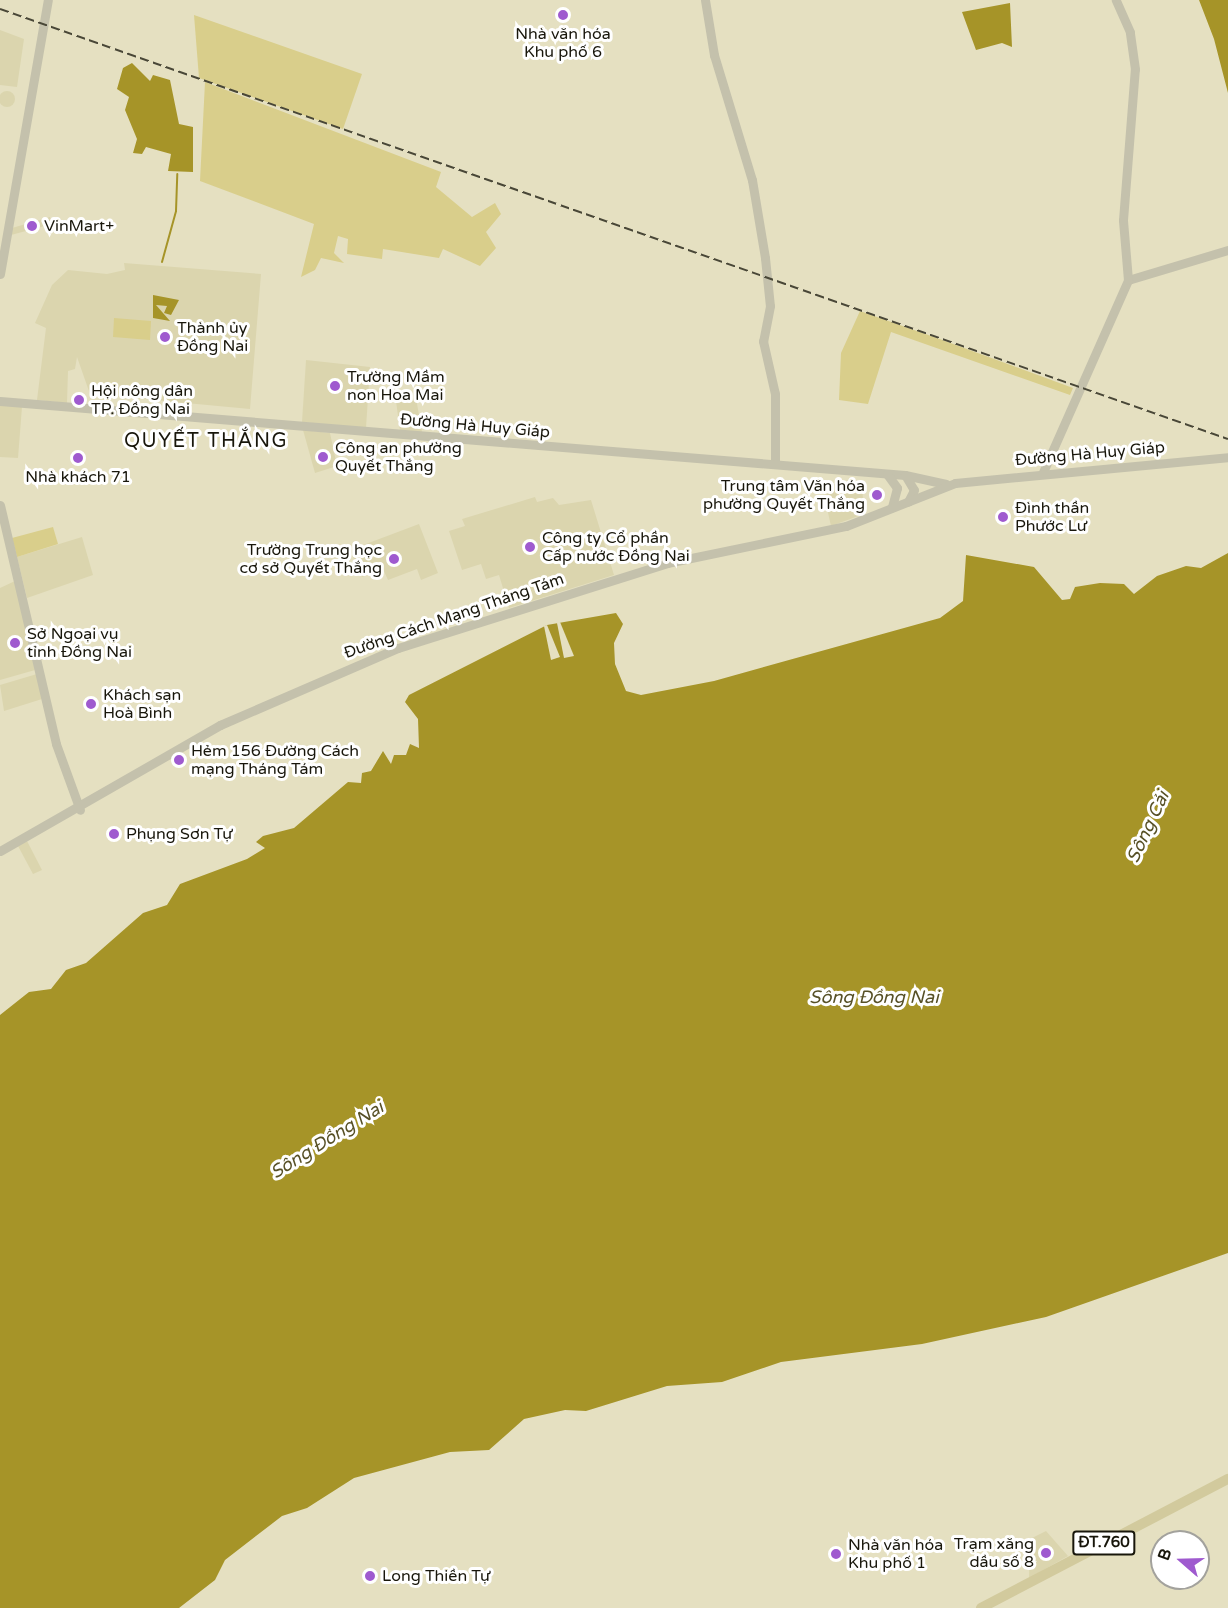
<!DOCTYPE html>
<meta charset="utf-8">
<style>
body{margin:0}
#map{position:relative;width:1228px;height:1608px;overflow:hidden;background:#e5e0c1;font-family:"Varela Round",sans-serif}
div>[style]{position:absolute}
.built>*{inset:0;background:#dbd5ae}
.round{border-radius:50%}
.green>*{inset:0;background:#d9ce8b}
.water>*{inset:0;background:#a69428}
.pier>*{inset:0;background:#e5e0c1}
.stream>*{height:2px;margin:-1px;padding:0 1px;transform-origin:1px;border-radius:1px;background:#a69428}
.secondary>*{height:9px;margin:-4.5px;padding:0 4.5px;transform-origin:4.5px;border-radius:4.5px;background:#c4c1ac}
.primary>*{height:10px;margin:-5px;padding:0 5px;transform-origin:5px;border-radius:5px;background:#d2ca9d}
.rail>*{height:2px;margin-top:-1px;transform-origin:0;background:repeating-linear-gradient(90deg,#494737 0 9px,transparent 0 13.5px)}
.dots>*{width:16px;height:16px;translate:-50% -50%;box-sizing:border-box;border:3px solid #fff;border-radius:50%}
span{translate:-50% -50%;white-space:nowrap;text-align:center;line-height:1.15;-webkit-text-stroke:6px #fff;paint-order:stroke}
.shield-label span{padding:2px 4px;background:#fff;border:2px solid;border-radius:4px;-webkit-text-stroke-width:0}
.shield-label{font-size:15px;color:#18160b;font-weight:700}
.poi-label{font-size:16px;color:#18160b}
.left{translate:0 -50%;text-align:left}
.right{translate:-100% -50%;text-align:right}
.street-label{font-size:16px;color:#18160b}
.water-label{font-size:18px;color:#575026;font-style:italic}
.quarter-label{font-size:20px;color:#18160b;letter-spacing:1.5px}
.north{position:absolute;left:1150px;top:1530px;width:60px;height:60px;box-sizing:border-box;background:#fff;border:2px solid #a3a29d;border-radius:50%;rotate:290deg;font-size:16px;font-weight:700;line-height:24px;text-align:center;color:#18160b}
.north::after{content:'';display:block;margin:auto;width:21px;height:27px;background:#9f5acf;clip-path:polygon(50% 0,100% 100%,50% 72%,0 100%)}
</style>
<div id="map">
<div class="built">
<i style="clip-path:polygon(0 30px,24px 39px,17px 87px,0 85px)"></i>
<i class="round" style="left:-1px;top:91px;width:16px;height:16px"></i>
<i style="clip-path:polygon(50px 217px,52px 224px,11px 235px,12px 228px)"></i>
<i style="clip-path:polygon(124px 263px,261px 274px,250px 409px,90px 394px,77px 357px,75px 369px,68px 371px,67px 403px,37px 400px,46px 328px,35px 323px,52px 285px,68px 270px,107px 274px,125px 270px)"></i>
<i style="clip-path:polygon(306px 360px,370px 367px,366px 428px,302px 422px)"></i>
<i style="clip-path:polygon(416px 398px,422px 432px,400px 431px,396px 401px)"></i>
<i style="clip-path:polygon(0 405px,22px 407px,18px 458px,0 457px)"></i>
<i style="clip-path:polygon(303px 430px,330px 433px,337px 466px,315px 473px)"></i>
<i style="clip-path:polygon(831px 484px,862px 485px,864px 514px,831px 526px,824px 495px,831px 493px)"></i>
<i style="clip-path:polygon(535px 497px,537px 502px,553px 498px,559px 505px,591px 500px,614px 575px,509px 608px,499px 575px,486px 579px,481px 564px,462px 570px,449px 531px,465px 526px,462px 519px)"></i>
<i style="clip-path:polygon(419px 524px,438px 573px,421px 580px,417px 569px,388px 580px,383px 569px,362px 577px,350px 550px)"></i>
<i style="clip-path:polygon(82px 537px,93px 575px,27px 598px,17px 557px)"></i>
<i style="clip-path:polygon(15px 581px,35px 670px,0 680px,0 588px)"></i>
<i style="clip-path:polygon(37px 674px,42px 699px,4px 711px,0 685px)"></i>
<i style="clip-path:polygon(27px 841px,42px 870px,33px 874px,18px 846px)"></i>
<i style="clip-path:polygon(1046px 1531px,1068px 1556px,1029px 1578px,1030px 1539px)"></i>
</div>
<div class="green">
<i style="clip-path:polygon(194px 15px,362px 74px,343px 129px,199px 78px)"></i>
<i style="clip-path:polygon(205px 82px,441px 172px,436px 187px,472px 217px,495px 203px,501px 214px,486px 232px,496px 248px,480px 266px,443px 249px,439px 258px,383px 249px,382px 259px,347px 254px,348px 239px,338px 236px,334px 253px,344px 263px,321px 258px,315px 270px,301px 277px,314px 224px,200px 181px)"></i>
<i style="clip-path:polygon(860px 311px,934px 337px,1073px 388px,1070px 395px,891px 332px,868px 404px,839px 400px,841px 353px)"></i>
<i style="clip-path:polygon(114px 318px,151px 321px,150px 340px,113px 337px)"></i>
<i style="clip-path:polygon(53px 527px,58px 544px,17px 557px,12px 538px)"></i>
</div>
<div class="water">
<i style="clip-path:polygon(1199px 0,1228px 0,1228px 93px,1214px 39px)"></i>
<i style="clip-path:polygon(1010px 3px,1012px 47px,1002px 43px,976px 50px,962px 12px)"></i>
<i style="clip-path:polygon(132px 63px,150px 81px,153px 75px,170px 80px,179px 124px,193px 127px,193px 172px,168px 171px,171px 154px,146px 147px,142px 154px,133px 153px,137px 139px,125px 110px,129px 97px,117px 89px,123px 68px)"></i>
<i style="clip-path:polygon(153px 295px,179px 300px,171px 315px,164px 313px,167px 306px,156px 305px,170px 321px,153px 318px)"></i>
<i style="clip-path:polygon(1228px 553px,1228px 1253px,1046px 1317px,922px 1344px,781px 1362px,722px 1382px,667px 1386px,586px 1411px,565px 1410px,524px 1419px,489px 1450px,450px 1452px,354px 1478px,307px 1508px,282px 1516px,225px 1560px,215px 1580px,179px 1608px,0 1608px,0 1015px,29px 992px,51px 989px,66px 970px,86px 963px,143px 913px,167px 905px,180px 884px,247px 859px,265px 848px,256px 842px,263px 836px,294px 828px,348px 782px,361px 783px,362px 773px,371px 771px,383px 751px,391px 764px,394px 755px,406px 755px,410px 744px,419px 748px,418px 719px,405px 702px,409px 695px,547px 625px,616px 613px,623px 624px,614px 643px,615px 664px,626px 691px,641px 695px,714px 681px,940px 618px,963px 601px,966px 555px,1034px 567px,1062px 600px,1070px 599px,1075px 587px,1100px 583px,1124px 584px,1134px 594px,1157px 576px,1186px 566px,1201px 568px)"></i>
</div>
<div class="pier">
<i style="clip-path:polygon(560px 622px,574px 656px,564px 658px,557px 623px)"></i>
<i style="clip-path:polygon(547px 625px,560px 657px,551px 660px,544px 626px)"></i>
</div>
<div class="stream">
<i style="left:162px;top:262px;width:53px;rotate:-74.6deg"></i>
<i style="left:176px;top:211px;width:37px;rotate:-88deg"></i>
</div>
<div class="secondary">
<i style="left:705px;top:0;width:56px;rotate:80.7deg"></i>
<i style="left:714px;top:55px;width:131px;rotate:73.1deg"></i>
<i style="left:752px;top:180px;width:79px;rotate:80.5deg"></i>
<i style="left:765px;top:258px;width:48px;rotate:84.1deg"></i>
<i style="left:770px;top:306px;width:36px;rotate:101deg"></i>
<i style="left:763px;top:341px;width:54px;rotate:77.2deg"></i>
<i style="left:775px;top:394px;width:70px;rotate:90deg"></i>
<i style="left:0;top:274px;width:278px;rotate:-80.1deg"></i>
<i style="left:1128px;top:280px;width:104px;rotate:-16.7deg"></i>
<i style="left:0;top:401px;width:908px;rotate:4.67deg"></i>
<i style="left:905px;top:475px;width:42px;rotate:12.4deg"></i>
<i style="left:1043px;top:472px;width:210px;rotate:-66.1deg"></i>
<i style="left:1128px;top:280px;width:60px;rotate:-94.8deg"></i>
<i style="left:1123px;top:220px;width:151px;rotate:-85.5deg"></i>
<i style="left:1135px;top:69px;width:37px;rotate:-98deg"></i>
<i style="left:1130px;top:32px;width:35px;rotate:-114deg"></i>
<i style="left:887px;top:474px;width:17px;rotate:54deg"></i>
<i style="left:897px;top:488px;width:20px;rotate:105deg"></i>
<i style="left:905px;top:475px;width:17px;rotate:59deg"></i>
<i style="left:914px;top:490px;width:13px;rotate:117deg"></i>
<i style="left:955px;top:483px;width:274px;rotate:-5.4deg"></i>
<i style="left:0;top:505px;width:245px;rotate:76.8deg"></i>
<i style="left:56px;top:744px;width:70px;rotate:70deg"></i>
<i style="left:0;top:851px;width:254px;rotate:-29.8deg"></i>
<i style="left:220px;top:725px;width:194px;rotate:-23.4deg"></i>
<i style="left:398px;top:648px;width:282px;rotate:-17.5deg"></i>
<i style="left:667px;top:563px;width:183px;rotate:-11.7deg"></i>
<i style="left:846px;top:526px;width:117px;rotate:-21.5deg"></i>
</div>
<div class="primary">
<i style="left:981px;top:1608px;width:279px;rotate:-27.6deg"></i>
</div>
<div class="rail">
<i style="left:0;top:9px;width:1301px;rotate:19.3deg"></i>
</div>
<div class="dots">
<i style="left:563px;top:15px;background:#9f5acf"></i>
<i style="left:32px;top:226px;background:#9f5acf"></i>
<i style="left:165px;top:337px;background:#9f5acf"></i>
<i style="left:335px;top:386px;background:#9f5acf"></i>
<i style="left:79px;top:400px;background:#9f5acf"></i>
<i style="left:323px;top:457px;background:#9f5acf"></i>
<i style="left:78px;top:458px;background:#9f5acf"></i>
<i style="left:877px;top:495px;background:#9f5acf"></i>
<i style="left:1003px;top:517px;background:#9f5acf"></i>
<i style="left:530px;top:547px;background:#9f5acf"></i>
<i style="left:394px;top:559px;background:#9f5acf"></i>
<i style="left:15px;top:643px;background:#9f5acf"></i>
<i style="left:91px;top:704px;background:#9f5acf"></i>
<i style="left:179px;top:760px;background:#9f5acf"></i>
<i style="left:114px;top:834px;background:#9f5acf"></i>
<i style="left:1046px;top:1553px;background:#9f5acf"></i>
<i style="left:836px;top:1554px;background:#9f5acf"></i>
<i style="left:370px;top:1576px;background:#9f5acf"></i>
</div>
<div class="shield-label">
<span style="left:1104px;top:1543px">ĐT.760</span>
</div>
<div class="poi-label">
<span style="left:563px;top:43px">Nhà văn hóa<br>Khu phố 6</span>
<span class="left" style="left:44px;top:226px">VinMart+</span>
<span class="left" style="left:177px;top:337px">Thành ủy<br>Đồng Nai</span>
<span class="left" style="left:347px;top:386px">Trường Mầm<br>non Hoa Mai</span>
<span class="left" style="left:91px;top:400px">Hội nông dân<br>TP. Đồng Nai</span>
<span class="left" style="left:335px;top:457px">Công an phường<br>Quyết Thắng</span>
<span style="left:78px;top:477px">Nhà khách 71</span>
<span class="right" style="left:865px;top:495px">Trung tâm Văn hóa<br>phường Quyết Thắng</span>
<span class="left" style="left:1015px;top:517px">Đình thần<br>Phước Lư</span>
<span class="left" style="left:542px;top:547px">Công ty Cổ phần<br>Cấp nước Đồng Nai</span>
<span class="right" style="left:382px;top:559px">Trường Trung học<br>cơ sở Quyết Thắng</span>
<span class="left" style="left:27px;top:643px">Sở Ngoại vụ<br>tỉnh Đồng Nai</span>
<span class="left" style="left:103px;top:704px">Khách sạn<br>Hoà Bình</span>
<span class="left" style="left:191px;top:760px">Hẻm 156 Đường Cách<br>mạng Tháng Tám</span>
<span class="left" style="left:126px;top:834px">Phụng Sơn Tự</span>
<span class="right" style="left:1034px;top:1553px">Trạm xăng<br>dầu số 8</span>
<span class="left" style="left:848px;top:1554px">Nhà văn hóa<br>Khu phố 1</span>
<span class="left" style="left:382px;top:1576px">Long Thiền Tự</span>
</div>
<div class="street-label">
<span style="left:475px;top:426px;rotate:5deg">Đường Hà Huy Giáp</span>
<span style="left:1090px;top:454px;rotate:-5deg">Đường Hà Huy Giáp</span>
<span style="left:454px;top:616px;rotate:-19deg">Đường Cách Mạng Tháng Tám</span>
</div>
<div class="water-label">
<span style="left:1148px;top:827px;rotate:-65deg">Sông Cái</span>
<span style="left:874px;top:997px">Sông Đồng Nai</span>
<span style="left:327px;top:1140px;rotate:-32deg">Sông Đồng Nai</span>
</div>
<div class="quarter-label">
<span style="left:206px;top:441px">QUYẾT THẮNG</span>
</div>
<div class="north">B</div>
</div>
